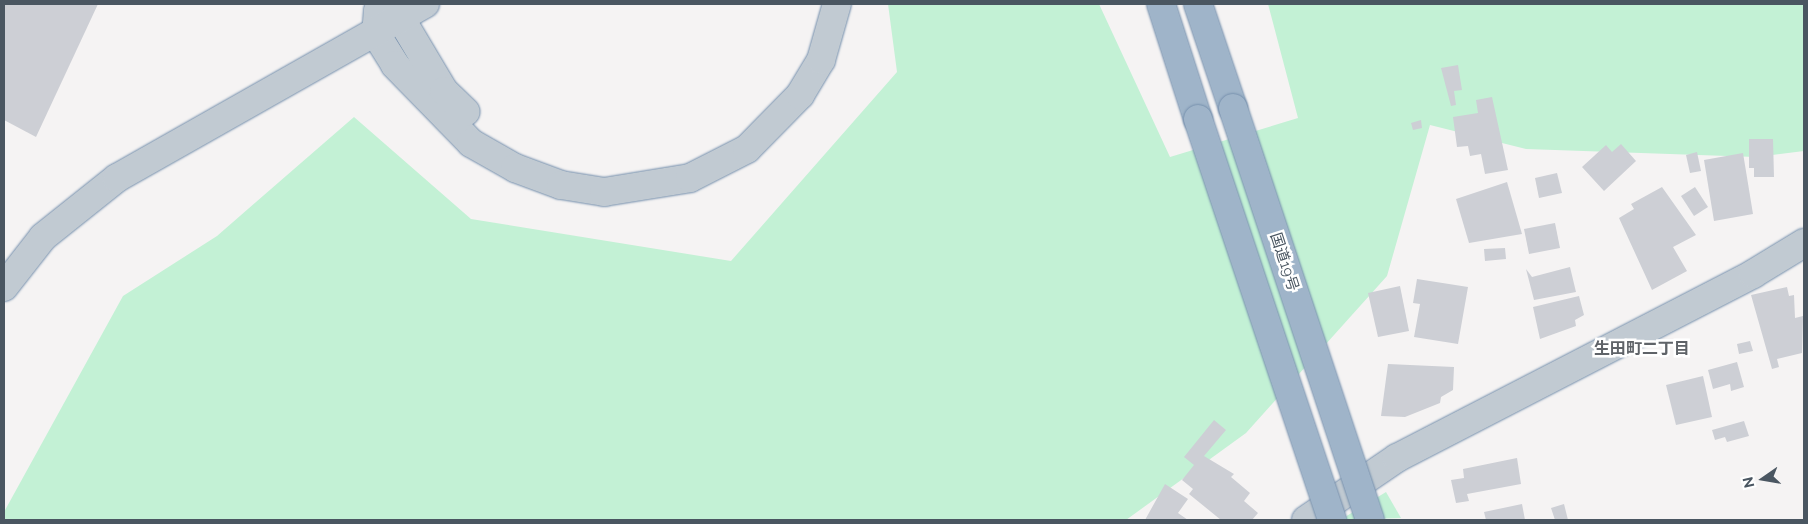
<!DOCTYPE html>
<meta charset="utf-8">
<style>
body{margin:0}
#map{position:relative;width:1808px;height:524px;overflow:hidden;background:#f5f3f3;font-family:Raleway,"Noto Sans JP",sans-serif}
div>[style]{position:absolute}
.green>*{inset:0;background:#c3f1d5}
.building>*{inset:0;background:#cdcfd5}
.roads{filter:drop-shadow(0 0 1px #7690ad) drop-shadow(0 0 1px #7690ad)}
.tertiary>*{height:28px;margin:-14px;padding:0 14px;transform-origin:14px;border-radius:14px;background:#c1cad2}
.trunk>*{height:28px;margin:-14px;padding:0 14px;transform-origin:14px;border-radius:14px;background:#9fb4c9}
.bridges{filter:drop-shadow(0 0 1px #7690ad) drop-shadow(0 0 1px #7690ad)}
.trunk-bridge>*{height:28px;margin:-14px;padding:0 14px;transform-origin:14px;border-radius:14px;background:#9fb4c9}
span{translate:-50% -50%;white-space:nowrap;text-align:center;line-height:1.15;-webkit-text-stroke:5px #fff;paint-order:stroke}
.street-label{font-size:15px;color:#4a5661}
.neighbourhood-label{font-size:16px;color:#5f6368;font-weight:700}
.frame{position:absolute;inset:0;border:5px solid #4a5661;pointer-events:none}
.north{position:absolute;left:1738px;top:454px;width:50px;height:50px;-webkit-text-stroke:4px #fff;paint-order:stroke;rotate:257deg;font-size:14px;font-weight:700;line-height:20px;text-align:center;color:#4a5661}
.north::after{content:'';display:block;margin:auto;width:18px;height:22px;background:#4a5661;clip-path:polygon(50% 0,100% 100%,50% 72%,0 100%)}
</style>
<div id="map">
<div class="green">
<i style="clip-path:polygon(888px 4px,1099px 4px,1170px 157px,1298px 118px,1268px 4px,1804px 4px,1804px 151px,1756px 157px,1526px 149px,1430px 125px,1387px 276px,1246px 433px,1126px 520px,4px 520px,4px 512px,123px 296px,217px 236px,354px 117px,471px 219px,731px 261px,897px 72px)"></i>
<i style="clip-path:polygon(1386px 492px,1401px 518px,1340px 520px)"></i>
</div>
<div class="building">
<i style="clip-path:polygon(4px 4px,98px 4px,36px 137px,4px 120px)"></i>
<i style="clip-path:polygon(1458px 65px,1462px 90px,1454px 91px,1456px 105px,1451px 106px,1441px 68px)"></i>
<i style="clip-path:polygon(1492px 97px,1508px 170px,1485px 174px,1481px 154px,1470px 156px,1468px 146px,1457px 147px,1453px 117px,1478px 113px,1476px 100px)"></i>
<i style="clip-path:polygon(1421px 120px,1422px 128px,1413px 130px,1411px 123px)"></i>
<i style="clip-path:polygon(1749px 139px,1773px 139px,1774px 177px,1754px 177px,1754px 168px,1749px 168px)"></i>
<i style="clip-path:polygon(1621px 144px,1636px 161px,1604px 191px,1582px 167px,1606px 145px,1612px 152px)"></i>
<i style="clip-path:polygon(1697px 152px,1701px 171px,1690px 173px,1686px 155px)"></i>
<i style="clip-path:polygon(1743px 153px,1753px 214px,1714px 221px,1704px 160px)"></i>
<i style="clip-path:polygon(1557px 173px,1562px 193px,1539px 198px,1535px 178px)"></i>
<i style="clip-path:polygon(1507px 182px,1522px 234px,1469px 243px,1456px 199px)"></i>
<i style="clip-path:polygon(1662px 187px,1696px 235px,1673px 247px,1687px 271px,1652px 290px,1619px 218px,1634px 209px,1631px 204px)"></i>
<i style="clip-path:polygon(1695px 187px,1708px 207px,1694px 216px,1681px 196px)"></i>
<i style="clip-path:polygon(1555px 223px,1560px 248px,1529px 254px,1524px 229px)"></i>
<i style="clip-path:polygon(1505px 248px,1506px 259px,1485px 261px,1484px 249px)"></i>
<i style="clip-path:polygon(1570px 267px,1576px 292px,1534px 300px,1526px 269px,1532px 277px)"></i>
<i style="clip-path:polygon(1417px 279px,1468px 287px,1458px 344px,1414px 337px,1420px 304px,1413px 303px)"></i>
<i style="clip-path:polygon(1400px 286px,1409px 331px,1378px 337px,1368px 293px)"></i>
<i style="clip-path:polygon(1787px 287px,1789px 296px,1794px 295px,1795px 318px,1803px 316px,1802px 353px,1777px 359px,1779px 367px,1772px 369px,1751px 295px)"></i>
<i style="clip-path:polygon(1579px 296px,1584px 315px,1575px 320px,1576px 326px,1540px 339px,1533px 307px)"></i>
<i style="clip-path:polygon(1750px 341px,1753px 351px,1739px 354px,1737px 344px)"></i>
<i style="clip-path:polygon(1737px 362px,1744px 387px,1731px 391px,1730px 384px,1713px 389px,1708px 370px)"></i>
<i style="clip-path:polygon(1388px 364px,1454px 367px,1453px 390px,1441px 397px,1440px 403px,1405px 417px,1381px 416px)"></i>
<i style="clip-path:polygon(1703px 376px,1712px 417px,1676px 425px,1666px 385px)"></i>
<i style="clip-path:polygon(1214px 420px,1226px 430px,1204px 456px,1234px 474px,1231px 477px,1250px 493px,1244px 501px,1258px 513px,1252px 520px,1221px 520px,1189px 494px,1193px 489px,1182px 480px,1194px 465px,1184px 457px)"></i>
<i style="clip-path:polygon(1744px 421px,1749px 436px,1727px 442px,1725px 437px,1715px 440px,1712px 430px)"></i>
<i style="clip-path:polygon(1517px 458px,1521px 484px,1467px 494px,1469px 501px,1456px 503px,1451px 480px,1464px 478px,1463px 469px)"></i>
<i style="clip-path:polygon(1165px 484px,1188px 499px,1178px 513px,1188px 520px,1145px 520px)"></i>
<i style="clip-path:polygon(1522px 504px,1525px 520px,1486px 520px,1484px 512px)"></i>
<i style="clip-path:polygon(1564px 504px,1568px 520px,1555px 520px,1551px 508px)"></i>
</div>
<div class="roads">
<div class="tertiary">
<i style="left:378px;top:11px;width:23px;rotate:95deg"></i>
<i style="left:376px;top:34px;width:36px;rotate:58deg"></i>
<i style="left:395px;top:65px;width:109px;rotate:45.7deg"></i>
<i style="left:471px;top:143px;width:51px;rotate:29.6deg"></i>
<i style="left:515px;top:168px;width:49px;rotate:20.3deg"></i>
<i style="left:561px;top:185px;width:44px;rotate:9.2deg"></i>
<i style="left:604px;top:192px;width:87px;rotate:-9.2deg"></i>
<i style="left:690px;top:178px;width:64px;rotate:-27deg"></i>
<i style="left:747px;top:149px;width:76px;rotate:-45.5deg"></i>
<i style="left:800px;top:95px;width:41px;rotate:-59deg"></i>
<i style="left:821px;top:60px;width:58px;rotate:-74.1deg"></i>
<i style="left:378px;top:11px;width:24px;rotate:19deg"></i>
<i style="left:401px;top:19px;width:84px;rotate:59.2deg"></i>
<i style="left:444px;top:91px;width:30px;rotate:44deg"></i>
<i style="left:4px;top:287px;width:63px;rotate:-52deg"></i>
<i style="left:43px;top:237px;width:95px;rotate:-38.6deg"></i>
<i style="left:117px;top:178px;width:354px;rotate:-29.5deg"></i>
<i style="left:1306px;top:520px;width:110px;rotate:-34.3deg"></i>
<i style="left:1397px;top:458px;width:401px;rotate:-27.3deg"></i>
<i style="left:1753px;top:274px;width:60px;rotate:-31.3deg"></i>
</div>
<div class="trunk">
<i style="left:1161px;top:4px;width:121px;rotate:72.2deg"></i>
<i style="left:1198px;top:4px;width:110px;rotate:71.4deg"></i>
</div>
</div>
<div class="bridges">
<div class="trunk-bridge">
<i style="left:1233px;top:108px;width:434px;rotate:71.6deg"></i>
<i style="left:1198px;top:119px;width:423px;rotate:71.5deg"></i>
</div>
</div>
<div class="street-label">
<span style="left:1284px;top:262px;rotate:72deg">国道19号</span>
</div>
<div class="neighbourhood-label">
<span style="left:1642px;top:349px">生田町二丁目</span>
</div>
<div class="frame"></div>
<div class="north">N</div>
</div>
